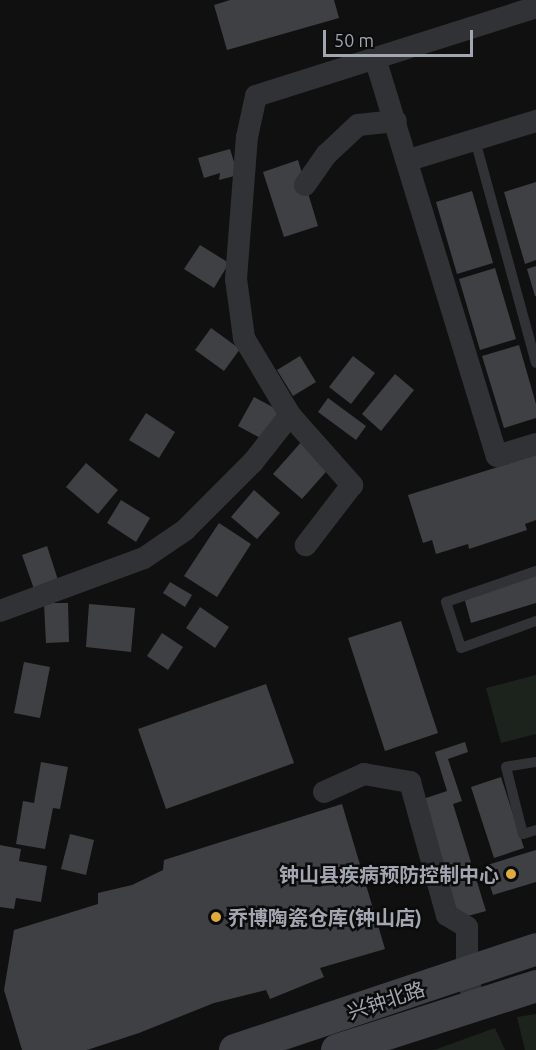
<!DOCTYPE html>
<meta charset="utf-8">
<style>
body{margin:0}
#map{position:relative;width:536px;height:1050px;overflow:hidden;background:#101011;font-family:Ubuntu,"Noto Sans SC",sans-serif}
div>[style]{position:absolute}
.green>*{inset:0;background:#1c231d}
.building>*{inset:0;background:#3f4044}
.lane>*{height:10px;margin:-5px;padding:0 5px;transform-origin:5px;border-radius:5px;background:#313235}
.street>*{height:22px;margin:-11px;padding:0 11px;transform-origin:11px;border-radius:11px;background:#313235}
.secondary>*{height:32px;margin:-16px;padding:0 16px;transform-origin:16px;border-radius:16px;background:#3f4045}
.dots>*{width:16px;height:16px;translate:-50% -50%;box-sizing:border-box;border:3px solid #0b0b0c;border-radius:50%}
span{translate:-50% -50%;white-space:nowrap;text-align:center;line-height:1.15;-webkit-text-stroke:5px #0b0b0c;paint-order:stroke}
.poi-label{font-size:20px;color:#a2a6b0;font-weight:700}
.right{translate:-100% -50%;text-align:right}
.left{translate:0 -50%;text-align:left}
.street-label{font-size:20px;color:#a2a6b0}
.scale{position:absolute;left:323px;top:30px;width:150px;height:27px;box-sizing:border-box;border:3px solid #a2a6b0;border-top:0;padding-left:8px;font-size:18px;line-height:21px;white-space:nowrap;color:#a2a6b0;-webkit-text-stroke:4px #0b0b0c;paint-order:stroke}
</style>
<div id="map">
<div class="green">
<i style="clip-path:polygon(536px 675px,536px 734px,501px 743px,486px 688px)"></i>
<i style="clip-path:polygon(536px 1014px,536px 1050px,525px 1050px,517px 1017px)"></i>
<i style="clip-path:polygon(495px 1028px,505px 1050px,434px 1050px)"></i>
</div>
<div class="building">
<i style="clip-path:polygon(230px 0,334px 0,339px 18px,227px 50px,214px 5px)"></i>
<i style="clip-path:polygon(230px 149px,238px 175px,219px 180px,220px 173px,204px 178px,198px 158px)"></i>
<i style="clip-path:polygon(298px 160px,318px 226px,284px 237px,263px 172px)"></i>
<i style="clip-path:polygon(536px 182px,536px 260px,525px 264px,504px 192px)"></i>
<i style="clip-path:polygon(472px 191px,493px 263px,457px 274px,436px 202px)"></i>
<i style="clip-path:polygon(200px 245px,229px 263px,214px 288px,184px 269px)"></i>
<i style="clip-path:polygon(536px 266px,536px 296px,535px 296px,527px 269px)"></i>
<i style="clip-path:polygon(495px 268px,516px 339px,480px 350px,459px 279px)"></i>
<i style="clip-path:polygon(211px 328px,240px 349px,224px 371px,195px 350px)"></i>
<i style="clip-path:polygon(519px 345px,536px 404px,536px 418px,504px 428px,482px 356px)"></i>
<i style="clip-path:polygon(300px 356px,316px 382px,293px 396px,277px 370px)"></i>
<i style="clip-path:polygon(353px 356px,375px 373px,351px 404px,329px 387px)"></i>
<i style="clip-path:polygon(395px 374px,414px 390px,381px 431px,362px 414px)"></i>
<i style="clip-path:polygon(254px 397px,280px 411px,264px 440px,238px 426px)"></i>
<i style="clip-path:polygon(328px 398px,366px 426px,356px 440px,318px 412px)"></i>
<i style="clip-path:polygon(146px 413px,175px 432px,159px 458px,129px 440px)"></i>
<i style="clip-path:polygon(303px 440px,332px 465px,302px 499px,273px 474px)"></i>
<i style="clip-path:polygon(536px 455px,536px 520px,525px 524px,527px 530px,469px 549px,468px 544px,436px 554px,432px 540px,423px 543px,408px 495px)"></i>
<i style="clip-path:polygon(86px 463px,118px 490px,98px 514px,66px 487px)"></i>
<i style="clip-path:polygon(254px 490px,280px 513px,257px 539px,231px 517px)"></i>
<i style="clip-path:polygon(121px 500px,150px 518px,136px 542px,107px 523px)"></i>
<i style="clip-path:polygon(219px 523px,251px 544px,217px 597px,184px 576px)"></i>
<i style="clip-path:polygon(47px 546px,58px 580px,34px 589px,22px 555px)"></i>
<i style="clip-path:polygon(536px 575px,536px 603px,471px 623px,464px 597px)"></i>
<i style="clip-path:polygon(170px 582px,192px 595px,185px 607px,163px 593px)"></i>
<i style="clip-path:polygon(44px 603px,68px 603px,69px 642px,46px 643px)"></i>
<i style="clip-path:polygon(89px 604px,135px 608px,131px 652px,86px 647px)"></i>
<i style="clip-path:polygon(200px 607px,229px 627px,215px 648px,186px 628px)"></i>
<i style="clip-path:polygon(401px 621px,438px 733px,385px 751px,348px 638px)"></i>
<i style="clip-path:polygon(162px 633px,183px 647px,168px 670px,147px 656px)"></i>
<i style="clip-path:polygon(24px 662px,50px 667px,40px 718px,14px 713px)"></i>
<i style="clip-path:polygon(266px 684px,294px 763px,166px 809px,138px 729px)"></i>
<i style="clip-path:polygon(465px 742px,468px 752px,448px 759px,462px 801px,453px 804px,486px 911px,457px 919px,420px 800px,447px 791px,435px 752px)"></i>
<i style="clip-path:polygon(41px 762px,68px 767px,60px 809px,53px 808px,45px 849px,16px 844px,23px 801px,34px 803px)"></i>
<i style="clip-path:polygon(501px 777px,524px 848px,494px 858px,471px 787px)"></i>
<i style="clip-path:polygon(342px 804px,385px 949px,320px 968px,324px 977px,270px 999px,266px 990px,214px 1003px,139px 1033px,87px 1050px,22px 1050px,4px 990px,14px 930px,98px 904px,98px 893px,132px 885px,163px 870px,164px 860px)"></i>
<i style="clip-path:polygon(70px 834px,94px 840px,86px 875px,61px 869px)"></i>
<i style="clip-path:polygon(0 845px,21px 849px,19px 861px,47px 866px,41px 902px,16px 898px,14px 909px,0 907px)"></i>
<i style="clip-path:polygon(536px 850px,536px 882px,493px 895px,484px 866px)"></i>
</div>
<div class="lane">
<i style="left:475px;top:140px;width:231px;rotate:74.7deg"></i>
<i style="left:536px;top:571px;width:95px;rotate:161deg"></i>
<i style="left:446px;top:602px;width:48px;rotate:71.9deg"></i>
<i style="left:461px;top:648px;width:80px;rotate:-19.8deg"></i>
<i style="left:536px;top:762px;width:30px;rotate:171deg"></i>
<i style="left:506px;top:767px;width:69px;rotate:75.8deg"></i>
<i style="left:523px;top:834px;width:14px;rotate:-17deg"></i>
</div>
<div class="street">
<i style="left:375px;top:58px;width:416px;rotate:73deg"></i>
<i style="left:497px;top:456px;width:41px;rotate:-17.1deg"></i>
<i style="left:409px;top:160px;width:133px;rotate:-17.1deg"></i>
<i style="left:305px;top:185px;width:37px;rotate:-55deg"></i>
<i style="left:326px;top:155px;width:44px;rotate:-43.2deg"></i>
<i style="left:358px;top:125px;width:38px;rotate:-6deg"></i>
<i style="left:290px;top:415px;width:94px;rotate:48.5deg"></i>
<i style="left:352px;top:485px;width:76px;rotate:127.5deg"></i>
<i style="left:0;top:611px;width:153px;rotate:-20.2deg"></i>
<i style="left:144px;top:558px;width:50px;rotate:-34.3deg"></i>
<i style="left:185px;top:530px;width:96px;rotate:-45deg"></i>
<i style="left:253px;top:462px;width:60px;rotate:-51.8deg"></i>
<i style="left:290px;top:415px;width:90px;rotate:-120.9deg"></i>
<i style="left:244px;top:338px;width:60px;rotate:-97.7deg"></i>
<i style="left:236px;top:279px;width:142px;rotate:-85.6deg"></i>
<i style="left:247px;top:137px;width:42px;rotate:-77.6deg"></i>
<i style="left:256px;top:96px;width:294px;rotate:-17.6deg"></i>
<i style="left:324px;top:792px;width:44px;rotate:-24.2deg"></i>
<i style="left:364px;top:774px;width:47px;rotate:9.9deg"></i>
<i style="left:410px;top:782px;width:138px;rotate:74.5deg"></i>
<i style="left:447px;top:915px;width:23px;rotate:31deg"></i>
<i style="left:467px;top:927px;width:45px;rotate:90deg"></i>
<i style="left:467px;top:972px;width:35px;rotate:78deg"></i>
</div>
<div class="secondary">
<i style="left:235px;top:1050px;width:317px;rotate:-18.5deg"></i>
<i style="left:337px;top:1050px;width:209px;rotate:-17.8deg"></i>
</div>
<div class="dots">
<i style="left:511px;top:874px;background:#dfab39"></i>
<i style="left:216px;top:917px;background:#dfab39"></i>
</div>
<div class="poi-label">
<span class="right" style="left:499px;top:874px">钟山县疾病预防控制中心</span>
<span class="left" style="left:228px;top:917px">乔博陶瓷仓库(钟山店)</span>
</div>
<div class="street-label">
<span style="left:386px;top:1000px;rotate:-18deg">兴钟北路</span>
</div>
<div class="scale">50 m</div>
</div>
